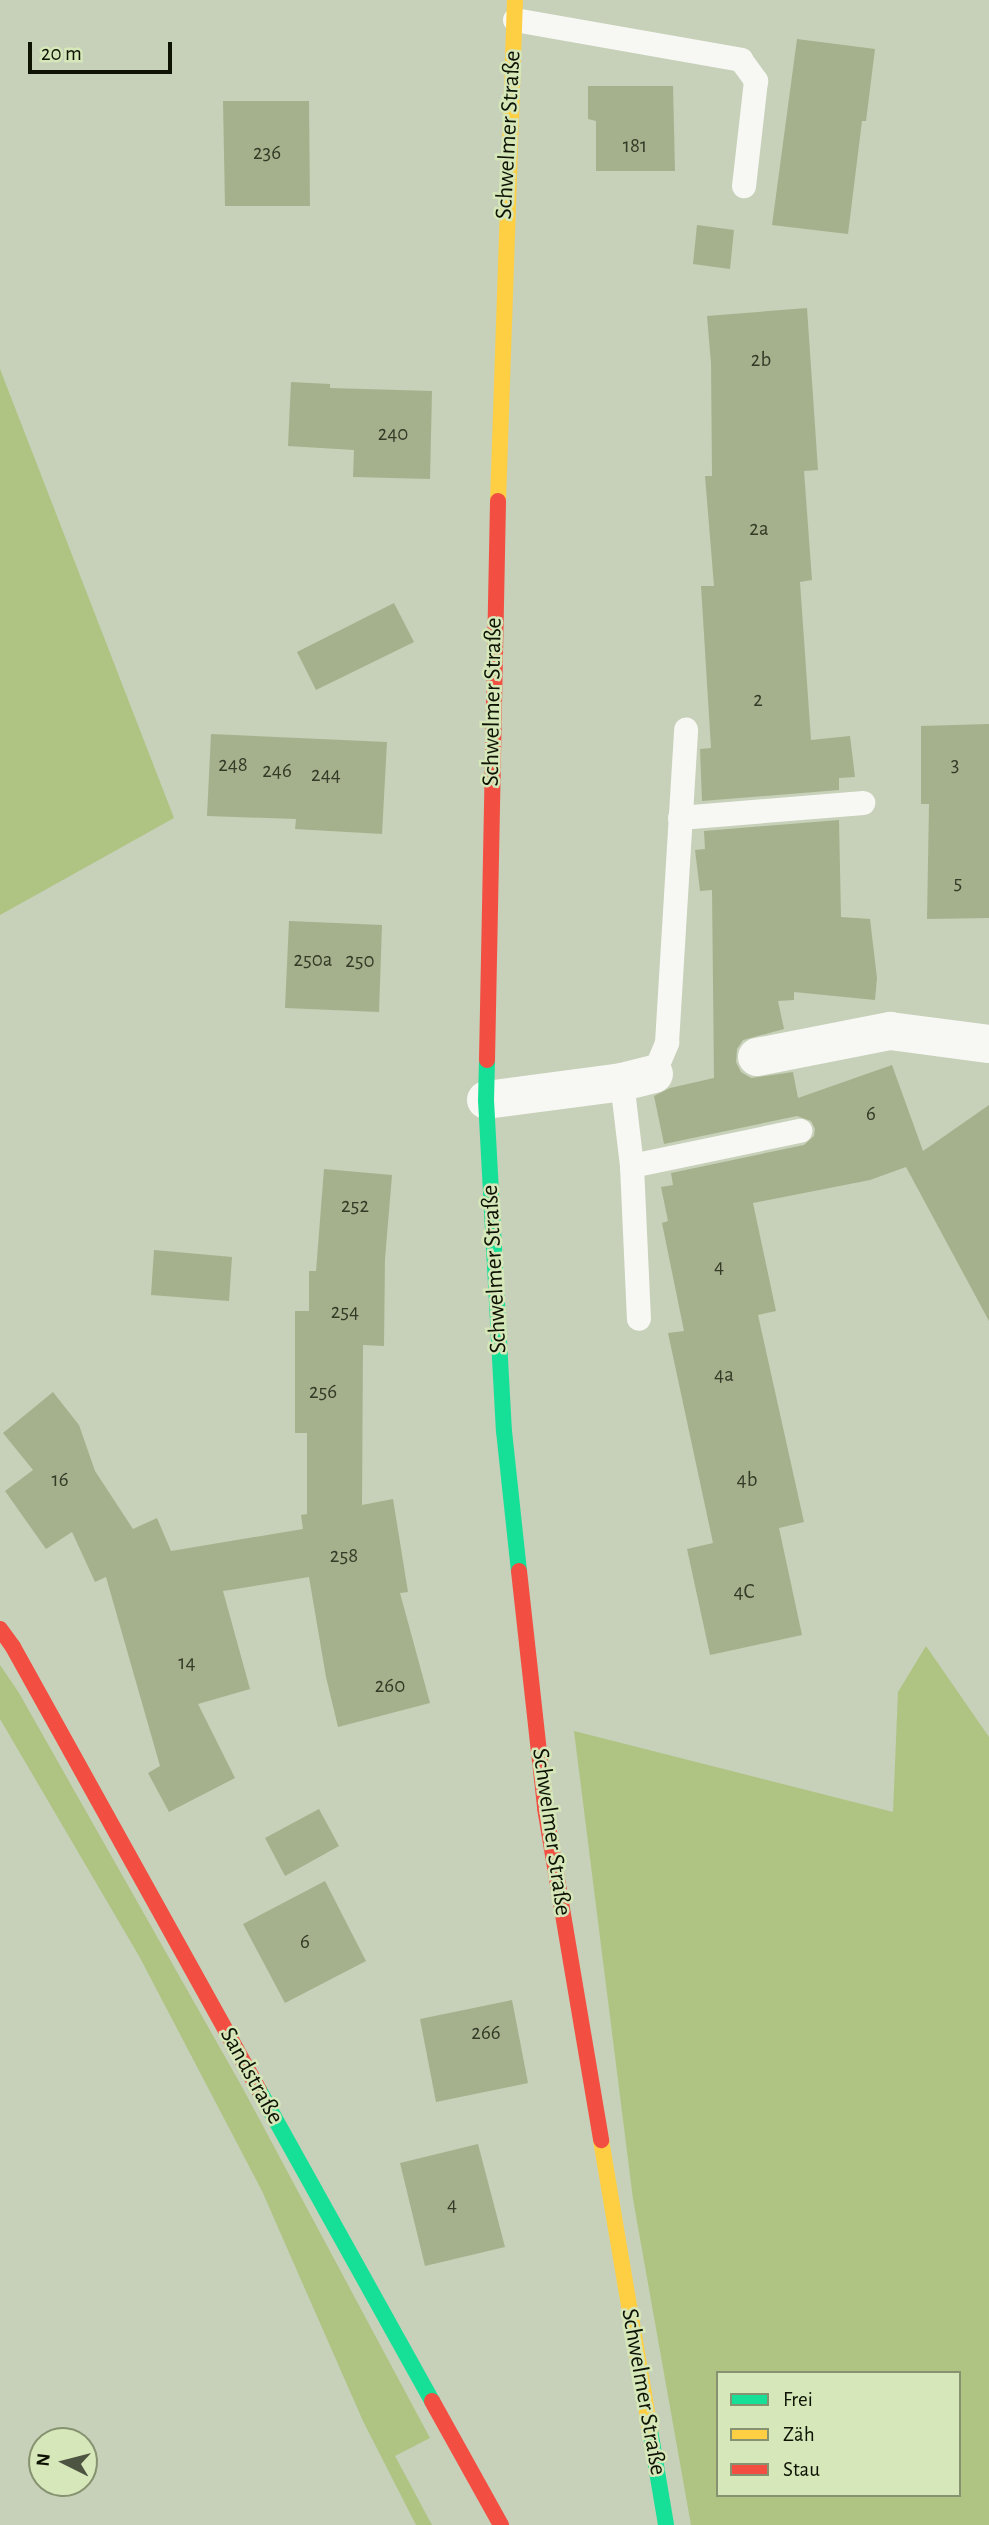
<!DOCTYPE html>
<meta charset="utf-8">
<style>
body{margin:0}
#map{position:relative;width:989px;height:2525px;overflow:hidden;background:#c7d0b8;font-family:"Alegreya Sans",sans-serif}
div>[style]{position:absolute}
.green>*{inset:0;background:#afc482}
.building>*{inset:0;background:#a5b18d}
.lane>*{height:24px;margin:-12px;padding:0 12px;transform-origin:12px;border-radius:12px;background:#f7f8f4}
.street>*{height:38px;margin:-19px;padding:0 19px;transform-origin:19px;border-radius:19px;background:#f7f8f4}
.fast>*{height:16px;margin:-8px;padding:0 8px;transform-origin:8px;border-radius:8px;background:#16e098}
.slow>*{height:16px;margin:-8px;padding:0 8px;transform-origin:8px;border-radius:8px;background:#ffcf43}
.jam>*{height:16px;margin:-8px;padding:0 8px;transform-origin:8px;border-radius:8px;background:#f24e42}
span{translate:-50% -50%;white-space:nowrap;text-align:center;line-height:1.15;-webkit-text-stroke:5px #d6e7b9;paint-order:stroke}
.number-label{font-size:21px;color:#333a26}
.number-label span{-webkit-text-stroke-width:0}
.street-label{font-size:24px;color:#0d1203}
.legend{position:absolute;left:716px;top:2371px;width:245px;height:126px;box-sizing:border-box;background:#d6e7b9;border:2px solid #869270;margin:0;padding:9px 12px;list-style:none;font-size:21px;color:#0d1203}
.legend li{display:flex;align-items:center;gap:14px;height:35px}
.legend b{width:35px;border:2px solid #869270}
.north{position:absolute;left:28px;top:2427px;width:70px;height:70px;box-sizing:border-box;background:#d6e7b9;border:2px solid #869270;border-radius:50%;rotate:276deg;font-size:19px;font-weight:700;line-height:28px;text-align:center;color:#0d1203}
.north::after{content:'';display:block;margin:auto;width:24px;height:32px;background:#4e5442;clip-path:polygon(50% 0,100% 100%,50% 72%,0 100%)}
.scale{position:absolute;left:28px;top:42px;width:144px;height:32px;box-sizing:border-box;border:4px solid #0d1203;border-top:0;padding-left:9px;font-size:21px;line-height:24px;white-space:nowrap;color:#0d1203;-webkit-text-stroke:5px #d6e7b9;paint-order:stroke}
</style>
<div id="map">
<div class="green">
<i style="clip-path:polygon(0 369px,174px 818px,0 915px)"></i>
<i style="clip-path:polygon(evenodd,926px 1646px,989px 1737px,989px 2525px,691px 2525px,633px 2199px,574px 1731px,893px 1812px,898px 1692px,926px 1646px,718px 2373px,959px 2373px,959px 2495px,718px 2495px,718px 2373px)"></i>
<i style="clip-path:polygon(0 1665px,19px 1693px,241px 2085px,430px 2438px,395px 2456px,432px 2525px,416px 2525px,363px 2421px,262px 2191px,139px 1956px,0 1719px)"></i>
</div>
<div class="building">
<i style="clip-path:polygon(797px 39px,875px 49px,866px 121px,862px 121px,848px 234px,772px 225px)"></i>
<i style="clip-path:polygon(588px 86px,673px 86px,675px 171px,596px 171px,596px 121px,588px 119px)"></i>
<i style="clip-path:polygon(223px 101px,309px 101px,310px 206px,225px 206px)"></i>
<i style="clip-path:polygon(697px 225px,734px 230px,730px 269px,693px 264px)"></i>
<i style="clip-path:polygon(807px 308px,818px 470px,804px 471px,812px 580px,800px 582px,811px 740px,850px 736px,855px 777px,839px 778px,839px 790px,702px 801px,700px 749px,711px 748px,701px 586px,714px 586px,705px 476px,712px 476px,711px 363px,707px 316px)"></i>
<i style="clip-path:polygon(291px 382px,330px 384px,330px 388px,432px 391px,430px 479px,353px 477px,354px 450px,288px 446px)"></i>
<i style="clip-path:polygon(394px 603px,414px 642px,316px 690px,297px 652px)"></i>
<i style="clip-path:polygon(989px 724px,989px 918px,927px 919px,929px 804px,921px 804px,921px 726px)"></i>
<i style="clip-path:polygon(211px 734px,387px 742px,382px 834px,295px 829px,296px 819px,207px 816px)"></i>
<i style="clip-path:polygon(839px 820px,841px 917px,870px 919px,877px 978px,875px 1000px,794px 992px,794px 1000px,778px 1001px,784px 1029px,743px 1040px,737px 1049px,736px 1062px,741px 1072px,751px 1078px,793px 1072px,798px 1098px,892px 1065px,923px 1151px,989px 1105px,989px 1321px,906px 1167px,870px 1180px,753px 1203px,776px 1311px,758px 1315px,804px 1522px,779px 1528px,802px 1635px,710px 1655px,687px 1549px,713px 1543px,668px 1333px,684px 1331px,662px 1223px,668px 1221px,661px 1187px,673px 1185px,671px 1173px,804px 1145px,814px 1136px,815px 1129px,811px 1121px,797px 1116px,664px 1144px,654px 1096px,670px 1088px,714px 1078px,712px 890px,700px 891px,695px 850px,705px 849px,704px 831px)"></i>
<i style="clip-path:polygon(289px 921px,382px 925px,379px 1012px,285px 1008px)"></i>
<i style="clip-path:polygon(324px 1169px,392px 1175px,385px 1259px,384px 1346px,363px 1345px,362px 1505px,393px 1499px,408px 1592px,400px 1593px,430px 1703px,338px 1727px,326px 1677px,309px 1577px,223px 1591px,250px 1689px,198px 1704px,235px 1778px,169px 1812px,148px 1773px,160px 1766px,106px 1577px,95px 1582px,72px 1532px,46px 1549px,5px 1491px,33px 1470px,3px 1433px,53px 1392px,79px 1425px,95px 1471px,133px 1529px,157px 1518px,171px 1551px,303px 1529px,301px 1515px,307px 1514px,307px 1433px,295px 1433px,295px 1311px,309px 1311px,309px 1271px,316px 1271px)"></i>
<i style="clip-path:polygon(154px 1250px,232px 1257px,229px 1301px,151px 1295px)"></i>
<i style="clip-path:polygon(319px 1809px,339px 1846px,285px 1876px,265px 1838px)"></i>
<i style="clip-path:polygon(325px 1881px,366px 1961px,285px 2003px,243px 1924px)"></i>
<i style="clip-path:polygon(512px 2000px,528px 2083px,436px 2102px,420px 2019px)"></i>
<i style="clip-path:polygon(478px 2144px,505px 2247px,425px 2266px,400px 2163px)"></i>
</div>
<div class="lane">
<i style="left:515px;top:20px;width:230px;rotate:10deg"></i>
<i style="left:741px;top:60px;width:26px;rotate:54deg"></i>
<i style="left:756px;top:81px;width:106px;rotate:96.5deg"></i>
<i style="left:680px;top:818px;width:184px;rotate:-4.7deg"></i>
<i style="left:654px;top:1074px;width:34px;rotate:-67deg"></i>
<i style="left:667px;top:1043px;width:314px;rotate:-86.5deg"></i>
<i style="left:622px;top:1082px;width:85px;rotate:83.2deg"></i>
<i style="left:632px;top:1166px;width:153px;rotate:87.4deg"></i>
<i style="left:632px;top:1166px;width:172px;rotate:-11.8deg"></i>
</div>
<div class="street">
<i style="left:757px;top:1057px;width:136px;rotate:-11.1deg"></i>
<i style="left:890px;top:1031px;width:100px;rotate:7.5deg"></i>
<i style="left:486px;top:1100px;width:137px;rotate:-7.5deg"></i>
<i style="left:622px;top:1082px;width:33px;rotate:-14deg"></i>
</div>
<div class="fast">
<i style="left:487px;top:1060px;width:40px;rotate:91.4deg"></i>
<i style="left:486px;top:1100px;width:331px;rotate:86.9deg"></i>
<i style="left:504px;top:1431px;width:141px;rotate:83.9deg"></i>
<i style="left:259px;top:2090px;width:356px;rotate:60.9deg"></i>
<i style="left:650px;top:2430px;width:96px;rotate:80.4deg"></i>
</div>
<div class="slow">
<i style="left:498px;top:501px;width:501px;rotate:-88.06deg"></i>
<i style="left:601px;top:2140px;width:294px;rotate:80.4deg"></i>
</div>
<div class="jam">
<i style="left:487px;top:1060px;width:559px;rotate:-88.87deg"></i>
<i style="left:519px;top:1571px;width:238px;rotate:83.7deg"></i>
<i style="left:545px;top:1808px;width:337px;rotate:80.4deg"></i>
<i style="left:0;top:1629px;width:22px;rotate:54deg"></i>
<i style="left:13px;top:1647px;width:507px;rotate:60.96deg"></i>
<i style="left:432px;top:2401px;width:142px;rotate:60.9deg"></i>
</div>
<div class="number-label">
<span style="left:635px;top:146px">181</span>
<span style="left:267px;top:153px">236</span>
<span style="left:761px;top:360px">2b</span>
<span style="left:393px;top:434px">240</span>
<span style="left:759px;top:529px">2a</span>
<span style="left:758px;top:700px">2</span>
<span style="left:233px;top:765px">248</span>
<span style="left:955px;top:765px">3</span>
<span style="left:277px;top:771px">246</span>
<span style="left:326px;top:775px">244</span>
<span style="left:958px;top:883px">5</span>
<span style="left:313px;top:960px">250a</span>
<span style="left:360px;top:961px">250</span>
<span style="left:871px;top:1114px">6</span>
<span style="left:355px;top:1206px">252</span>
<span style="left:719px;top:1267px">4</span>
<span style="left:345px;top:1312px">254</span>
<span style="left:724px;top:1375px">4a</span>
<span style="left:323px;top:1392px">256</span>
<span style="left:60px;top:1480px">16</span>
<span style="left:747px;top:1480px">4b</span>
<span style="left:344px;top:1556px">258</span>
<span style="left:744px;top:1592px">4C</span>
<span style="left:187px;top:1663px">14</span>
<span style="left:390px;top:1686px">260</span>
<span style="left:305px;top:1942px">6</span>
<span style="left:486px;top:2033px">266</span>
<span style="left:452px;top:2205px">4</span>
</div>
<div class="street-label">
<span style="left:509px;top:135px;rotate:-87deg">Schwelmer Straße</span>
<span style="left:493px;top:702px;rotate:-89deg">Schwelmer Straße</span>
<span style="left:495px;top:1269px;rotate:-93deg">Schwelmer Straße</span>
<span style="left:551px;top:1832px;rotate:82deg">Schwelmer Straße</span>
<span style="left:251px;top:2076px;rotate:61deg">Sandstraße</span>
<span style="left:643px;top:2392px;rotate:80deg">Schwelmer Straße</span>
</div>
<ul class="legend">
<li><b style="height:9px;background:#16e098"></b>Frei</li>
<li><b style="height:9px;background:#ffcf43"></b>Zäh</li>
<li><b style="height:9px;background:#f24e42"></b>Stau</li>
</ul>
<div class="north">N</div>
<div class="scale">20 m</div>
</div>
